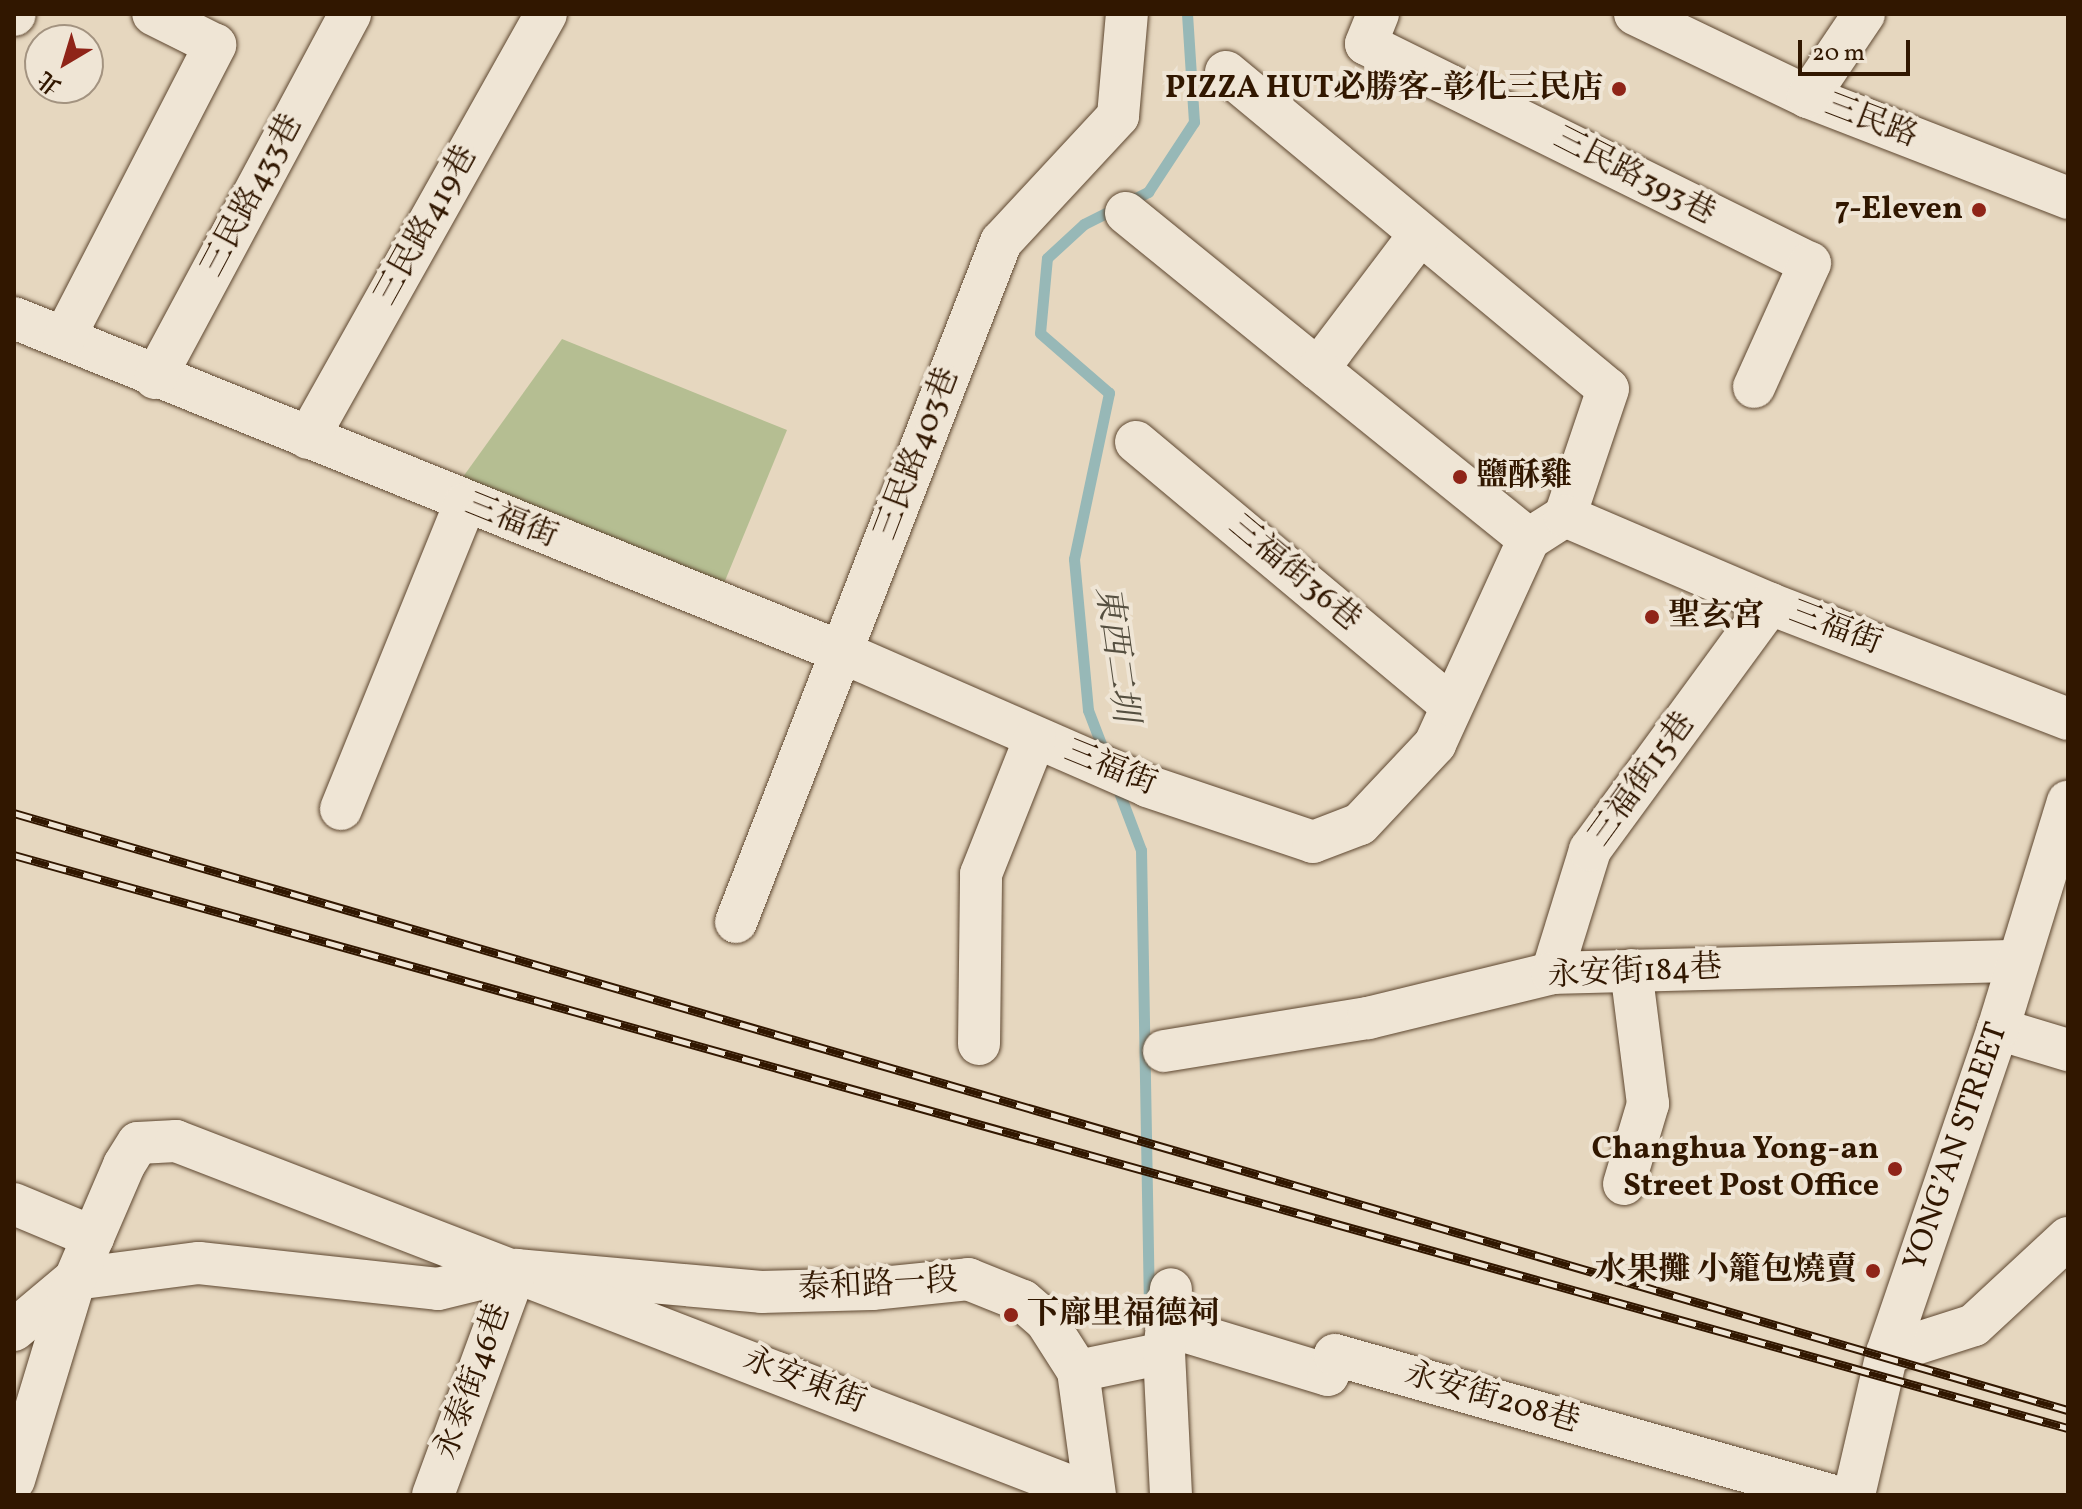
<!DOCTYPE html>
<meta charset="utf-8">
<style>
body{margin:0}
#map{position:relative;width:2082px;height:1509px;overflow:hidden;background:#e6d7bf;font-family:Vollkorn,"Noto Serif TC",serif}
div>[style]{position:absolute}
.green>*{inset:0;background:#b5be92}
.stream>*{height:11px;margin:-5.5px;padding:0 5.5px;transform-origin:5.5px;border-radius:5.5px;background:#97b8b7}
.roads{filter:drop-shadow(0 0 2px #5e4730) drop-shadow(0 0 2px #5e4730)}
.minor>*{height:42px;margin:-21px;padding:0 21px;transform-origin:21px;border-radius:21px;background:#efe5d5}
.rail>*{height:9px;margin-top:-4.5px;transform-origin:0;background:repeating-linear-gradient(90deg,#efe5d5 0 18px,#311700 0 36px);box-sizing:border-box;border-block:2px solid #311700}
.dots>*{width:22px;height:22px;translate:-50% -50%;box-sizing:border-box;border:4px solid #efe5d5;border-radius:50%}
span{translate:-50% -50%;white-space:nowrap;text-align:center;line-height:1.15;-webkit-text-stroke:8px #efe5d5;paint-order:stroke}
.poi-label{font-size:32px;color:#311700;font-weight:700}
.right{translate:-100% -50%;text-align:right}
.left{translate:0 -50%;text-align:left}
.street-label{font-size:32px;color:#311700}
.water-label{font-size:34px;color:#554f40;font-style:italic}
.frame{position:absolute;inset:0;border:16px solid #311700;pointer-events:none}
.north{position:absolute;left:24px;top:24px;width:80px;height:80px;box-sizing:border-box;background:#efe5d5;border:2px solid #a39380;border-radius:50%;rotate:218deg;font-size:22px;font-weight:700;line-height:32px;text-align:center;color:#311700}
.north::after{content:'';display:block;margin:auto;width:28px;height:36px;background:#8f2418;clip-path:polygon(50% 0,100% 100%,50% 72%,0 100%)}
.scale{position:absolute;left:1798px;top:40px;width:112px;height:36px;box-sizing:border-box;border:4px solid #311700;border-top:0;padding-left:10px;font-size:24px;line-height:28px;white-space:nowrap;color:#311700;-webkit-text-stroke:6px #efe5d5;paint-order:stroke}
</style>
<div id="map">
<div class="green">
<i style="clip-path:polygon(562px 339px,787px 430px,720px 593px,455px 488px)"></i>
</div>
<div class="stream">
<i style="left:1106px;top:757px;width:50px;rotate:-111deg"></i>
<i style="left:1088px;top:710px;width:152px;rotate:-95.3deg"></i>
<i style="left:1074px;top:559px;width:170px;rotate:-78.1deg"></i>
<i style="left:1109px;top:393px;width:91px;rotate:-139deg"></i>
<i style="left:1040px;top:333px;width:75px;rotate:-84.7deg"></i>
<i style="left:1047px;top:258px;width:50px;rotate:-42.6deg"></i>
<i style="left:1084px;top:224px;width:72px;rotate:-26.6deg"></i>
<i style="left:1148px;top:192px;width:84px;rotate:-56.7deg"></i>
<i style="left:1194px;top:122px;width:108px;rotate:-93.7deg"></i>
<i style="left:1116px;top:784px;width:71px;rotate:69.3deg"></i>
<i style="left:1141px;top:850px;width:464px;rotate:89deg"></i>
</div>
<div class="roads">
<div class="minor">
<i style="left:1378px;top:14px;width:32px;rotate:112deg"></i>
<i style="left:1366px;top:44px;width:495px;rotate:26.3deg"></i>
<i style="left:1810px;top:263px;width:136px;rotate:114.3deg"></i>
<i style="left:1635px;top:14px;width:192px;rotate:25.6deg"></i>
<i style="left:1808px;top:97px;width:279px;rotate:21.2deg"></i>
<i style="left:14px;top:15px;width:1px;rotate:-45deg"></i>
<i style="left:1226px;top:72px;width:496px;rotate:39.7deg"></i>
<i style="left:1608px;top:389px;width:134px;rotate:108.7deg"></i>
<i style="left:1808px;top:97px;width:100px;rotate:-56deg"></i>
<i style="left:1126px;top:213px;width:247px;rotate:39.1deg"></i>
<i style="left:1420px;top:234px;width:169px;rotate:127.1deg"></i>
<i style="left:1318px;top:369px;width:271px;rotate:38.9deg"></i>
<i style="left:14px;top:318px;width:892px;rotate:21.99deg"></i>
<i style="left:841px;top:652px;width:334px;rotate:23.6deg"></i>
<i style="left:1147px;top:786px;width:175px;rotate:18.6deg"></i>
<i style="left:1313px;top:842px;width:50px;rotate:-21deg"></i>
<i style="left:1360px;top:824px;width:110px;rotate:-46.8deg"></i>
<i style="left:1435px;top:744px;width:226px;rotate:-65.4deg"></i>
<i style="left:1529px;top:539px;width:43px;rotate:-32.6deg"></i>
<i style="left:1565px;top:516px;width:223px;rotate:23.2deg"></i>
<i style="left:1770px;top:604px;width:319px;rotate:21.1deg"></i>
<i style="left:64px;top:338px;width:330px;rotate:-62.7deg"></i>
<i style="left:215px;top:45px;width:69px;rotate:-153.4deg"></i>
<i style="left:155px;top:378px;width:413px;rotate:-61.8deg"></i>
<i style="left:308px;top:438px;width:486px;rotate:-60.7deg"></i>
<i style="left:1136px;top:442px;width:410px;rotate:39.9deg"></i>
<i style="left:341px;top:809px;width:329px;rotate:-67.9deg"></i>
<i style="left:736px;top:922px;width:730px;rotate:-68.71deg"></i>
<i style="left:1001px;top:242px;width:172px;rotate:-47.1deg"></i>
<i style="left:1118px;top:116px;width:102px;rotate:-85deg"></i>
<i style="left:1552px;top:973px;width:129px;rotate:-72.8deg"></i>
<i style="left:1590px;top:850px;width:305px;rotate:-53.8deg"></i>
<i style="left:1998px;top:1029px;width:73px;rotate:16.7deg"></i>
<i style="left:979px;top:1044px;width:170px;rotate:-89.3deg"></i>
<i style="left:981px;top:874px;width:146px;rotate:-68.3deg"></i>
<i style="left:1164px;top:1051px;width:207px;rotate:-9.2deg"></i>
<i style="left:1368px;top:1018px;width:189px;rotate:-13.7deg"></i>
<i style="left:1552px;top:973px;width:466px;rotate:-1.5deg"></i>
<i style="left:1624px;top:1184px;width:84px;rotate:-73.3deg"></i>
<i style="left:1648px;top:1104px;width:135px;rotate:-97.2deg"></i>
<i style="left:14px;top:1204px;width:86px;rotate:22.7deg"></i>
<i style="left:1167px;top:1326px;width:168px;rotate:16.9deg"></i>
<i style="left:1328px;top:1375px;width:21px;rotate:-71deg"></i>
<i style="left:1335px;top:1355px;width:514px;rotate:15.79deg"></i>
<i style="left:14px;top:1330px;width:80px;rotate:-39.9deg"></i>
<i style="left:75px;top:1279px;width:125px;rotate:-7.4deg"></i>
<i style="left:199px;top:1263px;width:240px;rotate:6.2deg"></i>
<i style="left:438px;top:1289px;width:80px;rotate:-13.7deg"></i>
<i style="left:516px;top:1270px;width:246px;rotate:5.1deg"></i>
<i style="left:761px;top:1292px;width:111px;rotate:-1.5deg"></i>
<i style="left:872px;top:1289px;width:97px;rotate:-5.9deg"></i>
<i style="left:968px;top:1279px;width:59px;rotate:21.8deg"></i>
<i style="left:1023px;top:1301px;width:30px;rotate:41deg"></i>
<i style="left:1046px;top:1321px;width:59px;rotate:57.4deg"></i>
<i style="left:1078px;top:1371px;width:125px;rotate:82.2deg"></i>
<i style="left:1887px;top:1353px;width:91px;rotate:-17.8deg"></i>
<i style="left:1974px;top:1325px;width:128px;rotate:-42.8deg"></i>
<i style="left:1078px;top:1371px;width:88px;rotate:-11.8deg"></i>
<i style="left:14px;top:1480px;width:210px;rotate:-73.1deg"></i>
<i style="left:75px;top:1279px;width:124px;rotate:-66.7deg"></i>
<i style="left:124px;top:1165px;width:26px;rotate:-58deg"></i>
<i style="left:138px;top:1143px;width:38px;rotate:-3deg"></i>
<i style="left:176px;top:1141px;width:983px;rotate:21.11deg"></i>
<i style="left:433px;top:1495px;width:240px;rotate:-69.8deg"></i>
<i style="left:1171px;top:1495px;width:142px;rotate:-92.8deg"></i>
<i style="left:1164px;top:1353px;width:64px;rotate:-83.8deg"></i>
<i style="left:1854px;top:1495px;width:146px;rotate:-76.9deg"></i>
<i style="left:1887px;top:1353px;width:342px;rotate:-71.1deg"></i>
<i style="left:1998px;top:1029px;width:238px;rotate:-72.9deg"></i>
</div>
</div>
<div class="rail">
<i style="left:14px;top:813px;width:2139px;rotate:16.21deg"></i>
<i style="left:14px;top:855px;width:2132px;rotate:15.59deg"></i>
</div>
<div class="dots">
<i style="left:1619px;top:89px;background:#8f2418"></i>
<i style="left:1979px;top:210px;background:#8f2418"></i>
<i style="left:1460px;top:477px;background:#8f2418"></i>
<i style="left:1652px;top:617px;background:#8f2418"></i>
<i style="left:1895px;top:1169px;background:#8f2418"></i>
<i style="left:1873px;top:1271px;background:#8f2418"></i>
<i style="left:1011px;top:1315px;background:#8f2418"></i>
</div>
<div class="poi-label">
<span class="right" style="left:1603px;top:89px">PIZZA HUT必勝客-彰化三民店</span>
<span class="right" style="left:1963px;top:210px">7-Eleven</span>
<span class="left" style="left:1476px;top:477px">鹽酥雞</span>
<span class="left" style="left:1668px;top:617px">聖玄宮</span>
<span class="right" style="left:1879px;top:1169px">Changhua Yong-an<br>Street Post Office</span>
<span class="right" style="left:1857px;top:1271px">水果攤 小籠包燒賣</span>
<span class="left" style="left:1027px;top:1315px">下廍里福德祠</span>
</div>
<div class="street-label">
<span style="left:1871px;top:122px;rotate:21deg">三民路</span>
<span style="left:1634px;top:177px;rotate:27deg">三民路393巷</span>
<span style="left:253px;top:196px;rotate:-62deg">三民路433巷</span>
<span style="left:427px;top:226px;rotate:-61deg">三民路419巷</span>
<span style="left:918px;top:454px;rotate:-69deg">三民路403巷</span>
<span style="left:511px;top:522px;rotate:22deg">三福街</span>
<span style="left:1294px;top:574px;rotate:40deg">三福街36巷</span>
<span style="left:1835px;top:629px;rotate:21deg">三福街</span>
<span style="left:1110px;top:769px;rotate:22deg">三福街</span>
<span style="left:1643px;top:780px;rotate:-54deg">三福街15巷</span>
<span style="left:1635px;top:973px;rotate:-3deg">永安街184巷</span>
<span style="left:1957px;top:1147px;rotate:-71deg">YONG’AN STREET</span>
<span style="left:878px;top:1286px;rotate:-3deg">泰和路一段</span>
<span style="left:474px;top:1382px;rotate:-70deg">永泰街46巷</span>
<span style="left:804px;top:1382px;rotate:21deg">永安東街</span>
<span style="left:1492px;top:1399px;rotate:16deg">永安街208巷</span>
</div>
<div class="water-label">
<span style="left:1115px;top:654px;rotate:82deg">東西二圳</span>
</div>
<div class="frame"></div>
<div class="north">北</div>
<div class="scale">20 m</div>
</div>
